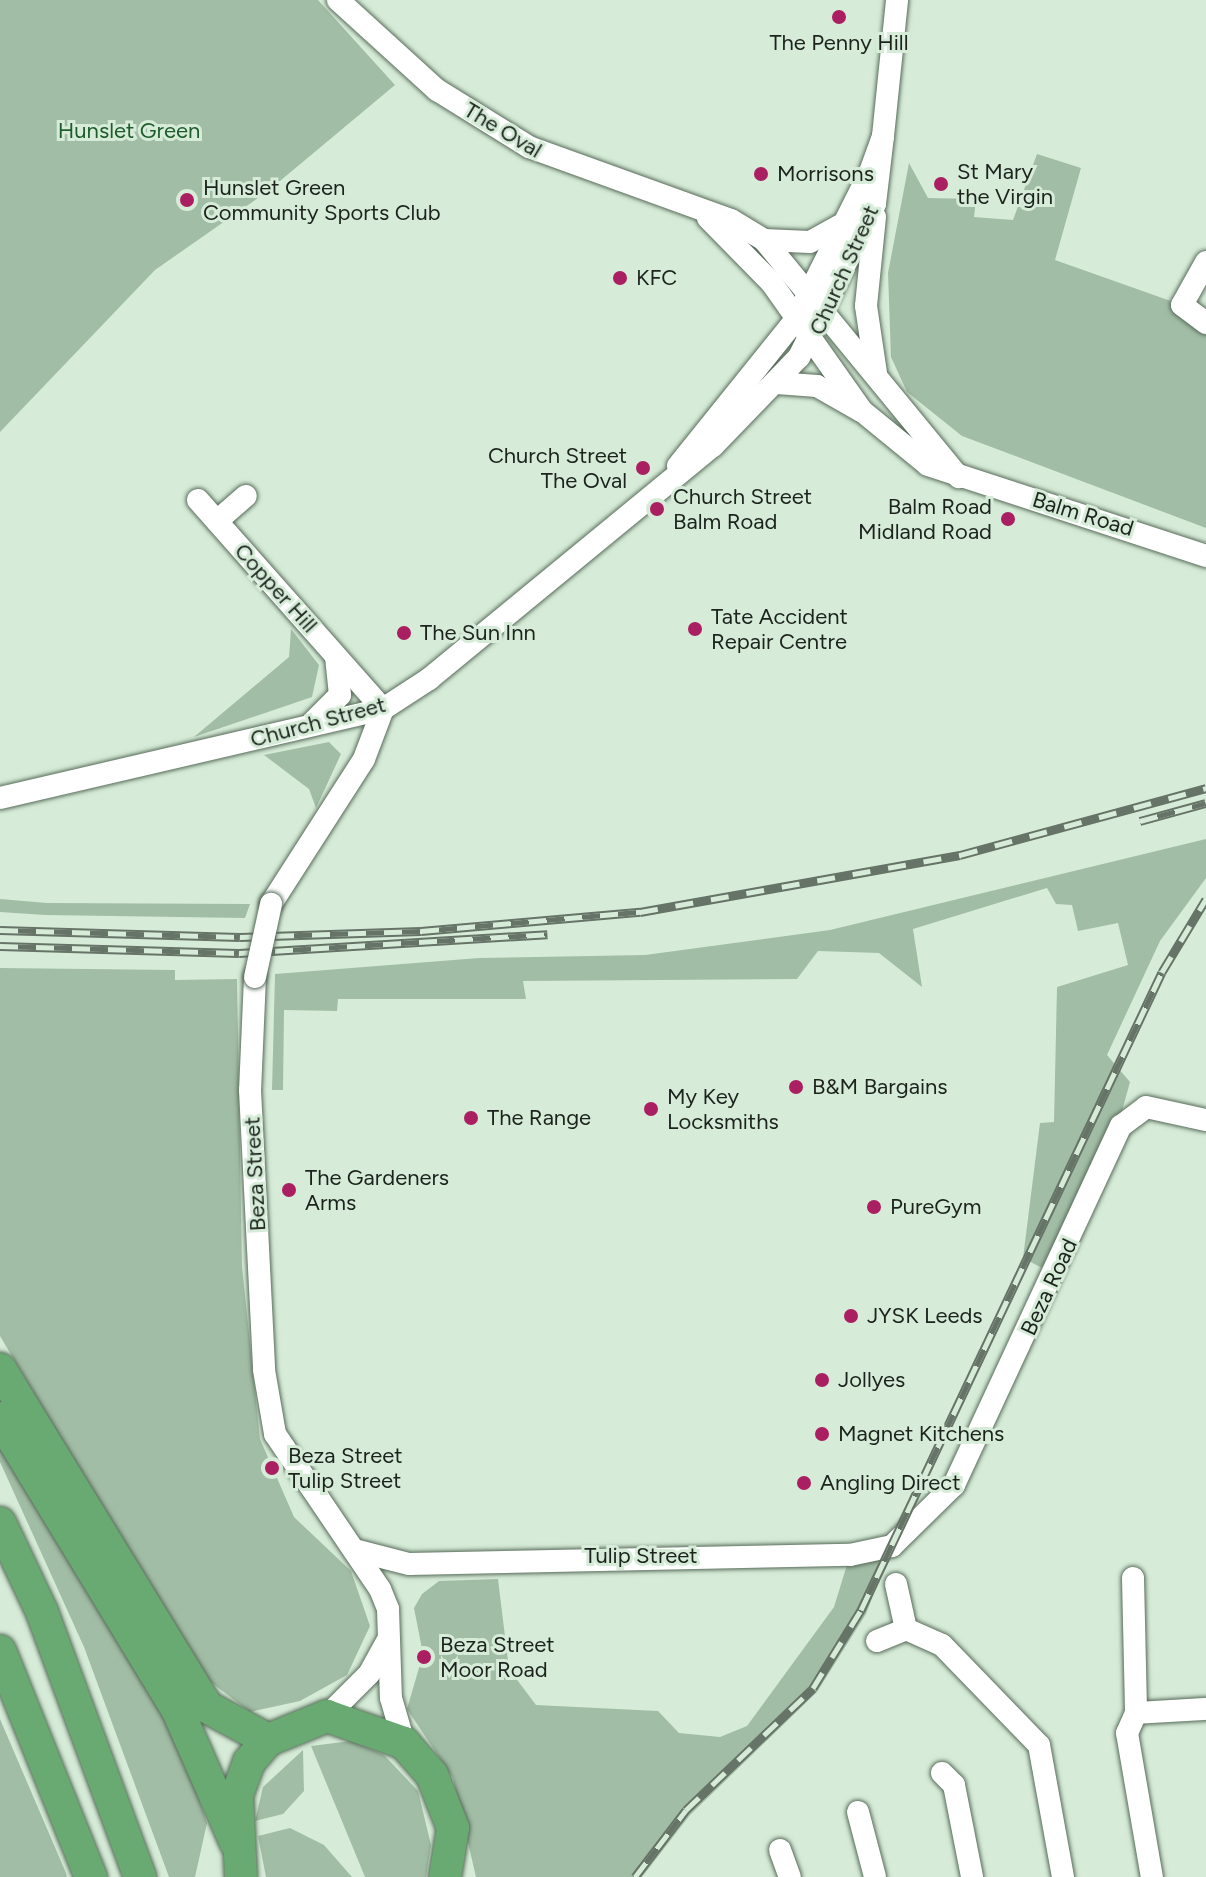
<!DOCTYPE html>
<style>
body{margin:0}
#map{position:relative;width:1206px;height:1877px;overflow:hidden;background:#d6ecd8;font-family:Figtree,sans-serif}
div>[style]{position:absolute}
.green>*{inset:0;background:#a2bda5}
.roads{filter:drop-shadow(0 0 2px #586b5a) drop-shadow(0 0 2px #586b5a)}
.minor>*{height:22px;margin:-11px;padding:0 11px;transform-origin:11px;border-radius:11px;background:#fff}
.highway>*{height:32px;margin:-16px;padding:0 16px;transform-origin:16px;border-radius:16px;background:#69a972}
.rail>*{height:9px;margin-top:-4.5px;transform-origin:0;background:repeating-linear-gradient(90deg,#d6ecd8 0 18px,#667367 0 36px);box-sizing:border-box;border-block:2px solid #667367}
.bridges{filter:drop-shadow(0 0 2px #586b5a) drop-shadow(0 0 2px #586b5a)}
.minor-bridge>*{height:22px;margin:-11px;padding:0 11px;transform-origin:11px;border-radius:11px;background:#fff}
.dots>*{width:22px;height:22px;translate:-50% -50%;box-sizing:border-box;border:4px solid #d6ecd8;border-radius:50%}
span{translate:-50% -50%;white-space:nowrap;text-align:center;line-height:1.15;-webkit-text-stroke:6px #d6ecd8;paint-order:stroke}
.poi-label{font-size:22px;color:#1b231c}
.left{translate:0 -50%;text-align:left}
.right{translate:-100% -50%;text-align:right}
.street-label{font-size:22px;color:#1b231c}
.park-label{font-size:22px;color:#1f5c2d}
</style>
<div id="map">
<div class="green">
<i style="clip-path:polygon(0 0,318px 0,395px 85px,268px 191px,155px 270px,0 432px)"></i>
<i style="clip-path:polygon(1037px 154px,1081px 168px,1055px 260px,1182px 305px,1206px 323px,1206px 528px,962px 436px,907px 392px,891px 357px,888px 273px,909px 163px,928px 198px,976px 199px,974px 217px,1013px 220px)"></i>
<i style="clip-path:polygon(291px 629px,319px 665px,312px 697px,194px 737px,289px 657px)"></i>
<i style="clip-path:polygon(329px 742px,341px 754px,316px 808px,309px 789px,264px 755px)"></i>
<i style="clip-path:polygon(1206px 839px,1206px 878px,1160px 941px,1107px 1055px,1130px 1082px,1122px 1111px,1042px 1268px,1023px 1258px,1040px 1123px,1054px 1122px,1057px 987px,1128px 965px,1118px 923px,1078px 931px,1072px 905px,1056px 904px,1047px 888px,913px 929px,922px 987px,879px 953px,818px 951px,797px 979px,523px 981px,526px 999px,338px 999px,337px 1011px,284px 1010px,283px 1090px,272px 1090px,275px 974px,479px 958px,645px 955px,830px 930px)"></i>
<i style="clip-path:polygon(0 899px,47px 903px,250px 904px,245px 918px,45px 915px,0 912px)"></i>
<i style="clip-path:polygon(0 968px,175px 970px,175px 980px,237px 979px,242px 1266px,260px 1439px,294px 1517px,351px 1571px,370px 1626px,347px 1675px,300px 1701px,250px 1712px,199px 1673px,0 1336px)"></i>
<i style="clip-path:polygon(0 1436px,182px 1749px,207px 1823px,195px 1877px,169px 1877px,84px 1647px,0 1462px)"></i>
<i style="clip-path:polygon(892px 1546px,866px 1614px,817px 1692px,690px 1815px,642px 1877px,476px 1877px,453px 1778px,407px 1709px,423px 1654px,414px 1608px,422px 1594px,439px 1581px,498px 1579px,509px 1669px,536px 1705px,658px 1711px,679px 1733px,720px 1737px,747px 1726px,834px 1607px,850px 1555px)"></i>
<i style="clip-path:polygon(0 1719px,66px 1873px,67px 1877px,0 1877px)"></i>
<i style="clip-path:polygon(351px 1741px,384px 1755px,418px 1791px,431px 1845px,426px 1877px,365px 1877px,311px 1746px)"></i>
<i style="clip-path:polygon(303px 1750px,304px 1791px,283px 1814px,255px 1821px,263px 1787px)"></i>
<i style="clip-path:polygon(290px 1828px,324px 1845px,352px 1877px,266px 1877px,258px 1836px)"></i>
</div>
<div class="roads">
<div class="minor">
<i style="left:338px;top:0;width:134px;rotate:42.3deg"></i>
<i style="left:437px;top:90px;width:108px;rotate:31.8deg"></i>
<i style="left:529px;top:147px;width:215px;rotate:19.9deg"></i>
<i style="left:731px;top:220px;width:39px;rotate:31deg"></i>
<i style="left:764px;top:240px;width:307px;rotate:50.6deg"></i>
<i style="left:875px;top:217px;width:89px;rotate:95.8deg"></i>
<i style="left:866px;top:306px;width:68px;rotate:81.5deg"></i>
<i style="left:708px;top:218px;width:90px;rotate:45.5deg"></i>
<i style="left:771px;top:282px;width:158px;rotate:54.8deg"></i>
<i style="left:862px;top:411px;width:85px;rotate:39.3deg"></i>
<i style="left:928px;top:465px;width:293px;rotate:18.1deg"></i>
<i style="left:764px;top:240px;width:46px;rotate:2.5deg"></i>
<i style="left:810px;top:242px;width:33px;rotate:-29deg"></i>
<i style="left:1206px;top:262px;width:49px;rotate:119.2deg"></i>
<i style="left:1182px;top:305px;width:30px;rotate:37deg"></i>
<i style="left:777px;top:383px;width:40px;rotate:4.3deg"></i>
<i style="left:817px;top:386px;width:51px;rotate:29.6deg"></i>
<i style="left:678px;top:466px;width:189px;rotate:-51.2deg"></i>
<i style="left:796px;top:319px;width:165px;rotate:-63.3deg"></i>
<i style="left:870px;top:172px;width:38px;rotate:-70deg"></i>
<i style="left:883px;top:136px;width:137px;rotate:-84.1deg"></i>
<i style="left:198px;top:500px;width:279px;rotate:48.5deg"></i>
<i style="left:217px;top:521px;width:38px;rotate:-41deg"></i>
<i style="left:313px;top:722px;width:38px;rotate:-45deg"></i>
<i style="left:340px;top:695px;width:38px;rotate:-96deg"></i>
<i style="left:0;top:798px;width:393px;rotate:-13.1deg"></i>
<i style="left:383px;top:709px;width:55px;rotate:-33.1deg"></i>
<i style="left:429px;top:679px;width:367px;rotate:-39.4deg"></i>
<i style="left:713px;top:446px;width:124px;rotate:-46deg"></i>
<i style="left:799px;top:357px;width:171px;rotate:-63.6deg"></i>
<i style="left:875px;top:204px;width:68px;rotate:-83.3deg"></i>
<i style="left:271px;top:904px;width:172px;rotate:-57.3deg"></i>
<i style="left:364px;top:759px;width:53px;rotate:-69.2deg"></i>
<i style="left:255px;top:977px;width:113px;rotate:92.5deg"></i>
<i style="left:250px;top:1090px;width:280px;rotate:87.1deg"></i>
<i style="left:264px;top:1370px;width:65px;rotate:80.2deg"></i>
<i style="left:275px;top:1434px;width:187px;rotate:55.9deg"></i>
<i style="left:380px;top:1589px;width:22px;rotate:68deg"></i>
<i style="left:388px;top:1609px;width:89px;rotate:88.1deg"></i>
<i style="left:391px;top:1698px;width:47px;rotate:73.9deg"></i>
<i style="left:354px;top:1550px;width:57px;rotate:14.3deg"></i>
<i style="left:409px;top:1564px;width:441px;rotate:-1.2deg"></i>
<i style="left:850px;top:1555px;width:43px;rotate:-12.1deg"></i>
<i style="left:892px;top:1546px;width:87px;rotate:-44.5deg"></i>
<i style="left:954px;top:1485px;width:396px;rotate:-65.1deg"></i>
<i style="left:1121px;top:1126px;width:31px;rotate:-37deg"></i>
<i style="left:1146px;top:1107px;width:61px;rotate:12.2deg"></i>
<i style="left:1133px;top:1578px;width:135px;rotate:88.7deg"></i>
<i style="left:1136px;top:1713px;width:22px;rotate:114deg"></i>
<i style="left:1127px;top:1733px;width:146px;rotate:80.2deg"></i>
<i style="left:896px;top:1584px;width:46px;rotate:77.5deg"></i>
<i style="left:906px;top:1629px;width:39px;rotate:24deg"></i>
<i style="left:942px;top:1645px;width:139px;rotate:45.9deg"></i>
<i style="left:1039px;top:1745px;width:134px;rotate:79.7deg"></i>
<i style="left:877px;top:1641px;width:31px;rotate:-22deg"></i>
<i style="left:1136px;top:1713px;width:70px;rotate:-3.3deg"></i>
<i style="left:327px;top:1716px;width:59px;rotate:-45deg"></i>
<i style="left:369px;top:1674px;width:39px;rotate:-61deg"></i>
<i style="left:942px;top:1773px;width:17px;rotate:45deg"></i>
<i style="left:954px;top:1785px;width:94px;rotate:78.9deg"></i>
<i style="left:858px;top:1812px;width:67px;rotate:75.3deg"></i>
<i style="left:780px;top:1850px;width:29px;rotate:70deg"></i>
</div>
<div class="highway">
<i style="left:0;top:1369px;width:396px;rotate:58.5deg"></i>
<i style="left:207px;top:1707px;width:69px;rotate:28.4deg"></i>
<i style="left:0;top:1418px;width:343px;rotate:58.7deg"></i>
<i style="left:178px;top:1711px;width:144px;rotate:66.3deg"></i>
<i style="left:0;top:1523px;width:98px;rotate:64.7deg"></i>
<i style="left:42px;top:1612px;width:283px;rotate:69.7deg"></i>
<i style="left:0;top:1651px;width:244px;rotate:68.1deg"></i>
<i style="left:241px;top:1877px;width:82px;rotate:-92.8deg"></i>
<i style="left:237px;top:1795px;width:35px;rotate:-70deg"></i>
<i style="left:249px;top:1762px;width:29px;rotate:-49deg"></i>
<i style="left:268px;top:1740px;width:64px;rotate:-22.1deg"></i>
<i style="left:327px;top:1716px;width:82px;rotate:19.3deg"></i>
<i style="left:404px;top:1743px;width:43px;rotate:48.8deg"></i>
<i style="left:432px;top:1775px;width:57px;rotate:68.4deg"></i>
<i style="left:453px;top:1828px;width:50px;rotate:99.3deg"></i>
</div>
</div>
<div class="rail">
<i style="left:1140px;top:821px;width:68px;rotate:-15.3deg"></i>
<i style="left:0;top:930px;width:240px;rotate:1.7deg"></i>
<i style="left:240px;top:937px;width:181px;rotate:-1.9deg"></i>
<i style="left:421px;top:931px;width:220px;rotate:-5deg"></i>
<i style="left:640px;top:912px;width:325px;rotate:-10.1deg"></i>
<i style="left:960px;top:855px;width:255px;rotate:-15.2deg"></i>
<i style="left:0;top:946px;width:239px;rotate:1.7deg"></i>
<i style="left:239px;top:953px;width:309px;rotate:-3.5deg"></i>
<i style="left:635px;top:1877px;width:84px;rotate:-52.7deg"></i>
<i style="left:686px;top:1810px;width:176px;rotate:-43.8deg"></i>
<i style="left:813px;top:1688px;width:92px;rotate:-58.4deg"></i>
<i style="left:861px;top:1610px;width:705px;rotate:-64.74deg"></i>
<i style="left:1162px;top:972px;width:85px;rotate:-58.9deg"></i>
</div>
<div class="bridges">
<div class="minor-bridge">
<i style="left:255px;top:977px;width:75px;rotate:-77.6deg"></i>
</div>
</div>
<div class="dots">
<i style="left:839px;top:17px;background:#aa1f61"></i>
<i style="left:761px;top:174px;background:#aa1f61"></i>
<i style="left:941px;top:184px;background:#aa1f61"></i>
<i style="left:187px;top:200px;background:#aa1f61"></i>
<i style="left:620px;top:278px;background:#aa1f61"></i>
<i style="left:643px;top:468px;background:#aa1f61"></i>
<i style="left:657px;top:509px;background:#aa1f61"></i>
<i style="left:1008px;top:519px;background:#aa1f61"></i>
<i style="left:695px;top:629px;background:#aa1f61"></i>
<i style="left:404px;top:633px;background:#aa1f61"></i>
<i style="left:796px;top:1087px;background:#aa1f61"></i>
<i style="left:651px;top:1109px;background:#aa1f61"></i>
<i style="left:471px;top:1118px;background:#aa1f61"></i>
<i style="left:289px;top:1190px;background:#aa1f61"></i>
<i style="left:874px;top:1207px;background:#aa1f61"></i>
<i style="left:851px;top:1316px;background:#aa1f61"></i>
<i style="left:822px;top:1380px;background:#aa1f61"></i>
<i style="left:822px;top:1434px;background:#aa1f61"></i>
<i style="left:272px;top:1468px;background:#aa1f61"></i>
<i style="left:804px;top:1483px;background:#aa1f61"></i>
<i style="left:424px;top:1657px;background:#aa1f61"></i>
</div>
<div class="poi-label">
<span style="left:839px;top:43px">The Penny Hill</span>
<span class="left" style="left:957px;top:184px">St Mary<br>the Virgin</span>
<span class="left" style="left:777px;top:174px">Morrisons</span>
<span class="left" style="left:203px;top:200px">Hunslet Green<br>Community Sports Club</span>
<span class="left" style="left:636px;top:278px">KFC</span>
<span class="right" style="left:627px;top:468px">Church Street<br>The Oval</span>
<span class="left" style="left:673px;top:509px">Church Street<br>Balm Road</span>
<span class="right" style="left:992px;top:519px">Balm Road<br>Midland Road</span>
<span class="left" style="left:711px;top:629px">Tate Accident<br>Repair Centre</span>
<span class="left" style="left:420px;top:633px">The Sun Inn</span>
<span class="left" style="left:812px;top:1087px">B&amp;M Bargains</span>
<span class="left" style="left:667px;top:1109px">My Key<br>Locksmiths</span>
<span class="left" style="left:487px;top:1118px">The Range</span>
<span class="left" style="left:305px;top:1190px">The Gardeners<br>Arms</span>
<span class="left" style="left:890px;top:1207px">PureGym</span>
<span class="left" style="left:867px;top:1316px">JYSK Leeds</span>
<span class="left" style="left:838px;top:1380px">Jollyes</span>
<span class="left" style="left:838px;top:1434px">Magnet Kitchens</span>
<span class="left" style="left:288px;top:1468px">Beza Street<br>Tulip Street</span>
<span class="left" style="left:820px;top:1483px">Angling Direct</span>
<span class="left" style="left:440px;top:1657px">Beza Street<br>Moor Road</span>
</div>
<div class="street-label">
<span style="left:503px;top:130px;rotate:31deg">The Oval</span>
<span style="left:844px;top:270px;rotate:-66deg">Church Street</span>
<span style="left:1083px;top:514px;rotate:17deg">Balm Road</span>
<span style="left:276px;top:588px;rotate:48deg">Copper Hill</span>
<span style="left:318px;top:722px;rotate:-15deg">Church Street</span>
<span style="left:255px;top:1174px;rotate:-93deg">Beza Street</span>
<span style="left:1049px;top:1287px;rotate:-65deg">Beza Road</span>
<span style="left:641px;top:1556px">Tulip Street</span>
</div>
<div class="park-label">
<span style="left:129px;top:131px">Hunslet Green</span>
</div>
</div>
